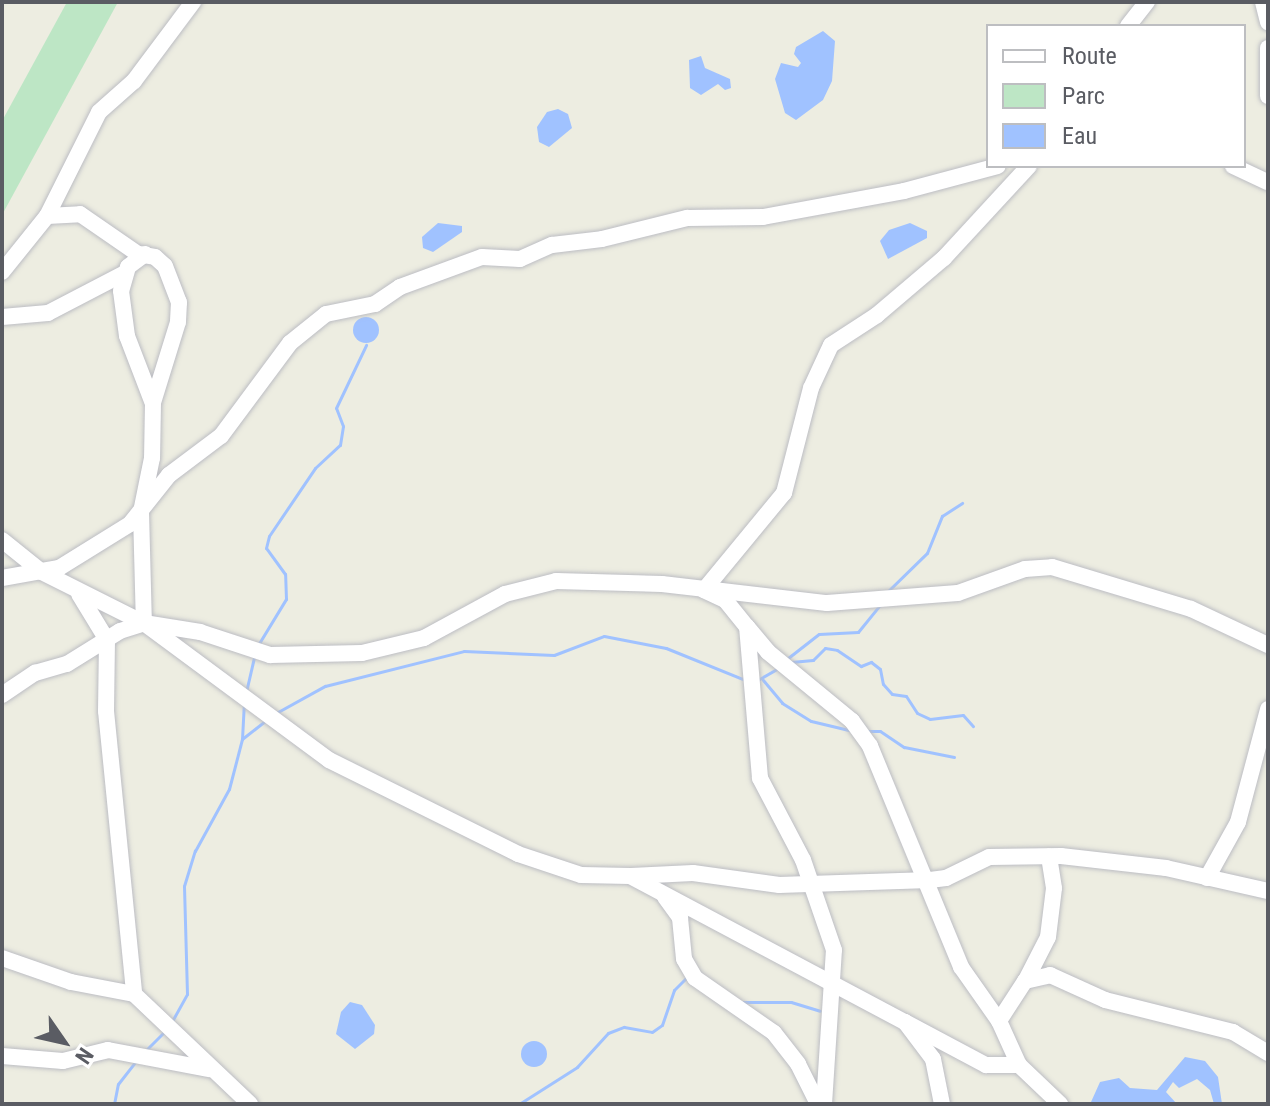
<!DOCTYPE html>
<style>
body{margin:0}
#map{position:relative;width:1270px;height:1106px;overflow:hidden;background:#edede1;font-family:"Roboto Condensed",sans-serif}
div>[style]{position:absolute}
.green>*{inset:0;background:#bde6c5}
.water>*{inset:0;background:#a0c2ff}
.round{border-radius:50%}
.stream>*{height:3px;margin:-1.5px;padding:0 1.5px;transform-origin:1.5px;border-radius:1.5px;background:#a0c2ff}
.roads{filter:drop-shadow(0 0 2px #bcbdc3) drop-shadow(0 0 2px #bcbdc3)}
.minor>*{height:16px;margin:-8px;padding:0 8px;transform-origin:8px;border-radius:8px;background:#fff}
span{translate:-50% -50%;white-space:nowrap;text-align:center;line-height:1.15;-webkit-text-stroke:8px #fff;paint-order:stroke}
.frame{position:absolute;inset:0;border:4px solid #5a5c63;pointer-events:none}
.legend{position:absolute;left:986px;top:24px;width:260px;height:144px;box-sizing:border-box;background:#fff;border:2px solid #bdbec1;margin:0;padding:10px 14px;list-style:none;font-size:24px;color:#5a5c63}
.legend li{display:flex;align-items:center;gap:16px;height:40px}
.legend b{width:40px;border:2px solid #bdbec1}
.north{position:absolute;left:24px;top:1002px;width:80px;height:80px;-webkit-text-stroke:6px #fff;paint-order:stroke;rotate:124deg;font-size:22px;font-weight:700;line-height:32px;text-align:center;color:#5a5c63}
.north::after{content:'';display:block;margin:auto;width:28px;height:36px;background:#5a5c63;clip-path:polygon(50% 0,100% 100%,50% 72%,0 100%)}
</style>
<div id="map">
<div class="green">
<i style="clip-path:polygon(67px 2px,118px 2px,2px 215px,2px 121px)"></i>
</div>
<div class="water">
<i style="clip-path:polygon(823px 31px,835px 41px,832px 81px,823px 100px,796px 120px,785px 113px,775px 79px,781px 63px,798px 67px,801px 63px,794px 54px,796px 47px)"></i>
<i style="clip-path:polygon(701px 56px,705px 68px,730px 79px,731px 88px,725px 90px,718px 84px,701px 95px,690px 88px,689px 60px)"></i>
<i style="clip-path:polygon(558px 109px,568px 114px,572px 128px,549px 147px,539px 142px,537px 127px,547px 112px)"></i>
<i style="clip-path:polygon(438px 223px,462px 226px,462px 232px,433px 252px,423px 248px,422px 237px)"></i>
<i style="clip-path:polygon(910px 223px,927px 231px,927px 238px,888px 259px,880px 241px,889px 230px)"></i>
<i class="round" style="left:353px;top:317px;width:26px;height:26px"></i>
<i style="clip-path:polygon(350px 1002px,362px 1005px,375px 1025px,374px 1034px,355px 1049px,336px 1034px,341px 1012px)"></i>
<i class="round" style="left:521px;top:1041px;width:26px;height:26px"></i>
<i style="clip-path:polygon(1185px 1057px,1205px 1061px,1218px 1077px,1222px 1104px,1214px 1104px,1210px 1090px,1197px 1079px,1179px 1088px,1173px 1082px,1166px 1092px,1177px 1104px,1091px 1102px,1100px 1082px,1119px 1078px,1130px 1088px,1157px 1090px)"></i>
</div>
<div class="stream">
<i style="left:887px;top:592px;width:56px;rotate:-44.3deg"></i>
<i style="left:927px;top:553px;width:40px;rotate:-68deg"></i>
<i style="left:942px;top:516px;width:24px;rotate:-33deg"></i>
<i style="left:258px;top:645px;width:54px;rotate:-58.7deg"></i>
<i style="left:286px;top:599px;width:25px;rotate:-92deg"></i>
<i style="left:285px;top:574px;width:32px;rotate:-126deg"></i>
<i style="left:266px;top:548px;width:12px;rotate:-76deg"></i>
<i style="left:269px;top:536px;width:82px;rotate:-55.9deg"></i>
<i style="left:315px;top:468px;width:34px;rotate:-43deg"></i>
<i style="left:340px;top:445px;width:19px;rotate:-81deg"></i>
<i style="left:343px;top:426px;width:19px;rotate:-111deg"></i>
<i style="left:336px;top:408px;width:70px;rotate:-64.5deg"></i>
<i style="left:788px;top:658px;width:39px;rotate:-38deg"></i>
<i style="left:819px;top:634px;width:39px;rotate:-3deg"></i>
<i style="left:858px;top:632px;width:33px;rotate:-51deg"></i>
<i style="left:791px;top:662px;width:22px;rotate:-5deg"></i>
<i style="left:813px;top:660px;width:17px;rotate:-45deg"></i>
<i style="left:825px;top:648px;width:12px;rotate:9deg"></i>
<i style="left:837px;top:650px;width:29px;rotate:34deg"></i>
<i style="left:861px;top:666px;width:11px;rotate:-22deg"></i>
<i style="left:871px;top:662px;width:11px;rotate:38deg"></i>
<i style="left:880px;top:669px;width:15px;rotate:79deg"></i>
<i style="left:883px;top:684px;width:13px;rotate:48deg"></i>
<i style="left:892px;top:694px;width:14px;rotate:8deg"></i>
<i style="left:906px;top:696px;width:20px;rotate:57deg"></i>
<i style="left:917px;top:713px;width:14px;rotate:25deg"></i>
<i style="left:930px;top:719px;width:33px;rotate:-7deg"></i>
<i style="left:963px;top:715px;width:15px;rotate:48deg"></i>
<i style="left:763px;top:680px;width:30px;rotate:50deg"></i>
<i style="left:782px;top:703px;width:34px;rotate:32deg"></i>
<i style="left:811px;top:721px;width:43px;rotate:13.4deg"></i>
<i style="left:756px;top:681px;width:28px;rotate:-30deg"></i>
<i style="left:246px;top:692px;width:37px;rotate:-77deg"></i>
<i style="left:276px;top:713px;width:56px;rotate:-28.9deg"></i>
<i style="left:325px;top:686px;width:143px;rotate:-14.1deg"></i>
<i style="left:464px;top:651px;width:90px;rotate:2.5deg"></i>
<i style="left:554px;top:655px;width:53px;rotate:-20.8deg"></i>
<i style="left:604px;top:636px;width:63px;rotate:11deg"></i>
<i style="left:666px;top:648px;width:85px;rotate:22.1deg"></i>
<i style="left:865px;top:731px;width:15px"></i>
<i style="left:880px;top:731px;width:29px;rotate:34deg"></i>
<i style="left:904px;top:747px;width:51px;rotate:11.3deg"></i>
<i style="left:242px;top:739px;width:36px;rotate:-87deg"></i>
<i style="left:743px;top:1002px;width:48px"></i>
<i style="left:791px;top:1002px;width:30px;rotate:17deg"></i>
<i style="left:171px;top:1023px;width:33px;rotate:-61deg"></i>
<i style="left:187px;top:994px;width:108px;rotate:-91.6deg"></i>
<i style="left:184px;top:886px;width:37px;rotate:-73deg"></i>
<i style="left:195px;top:851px;width:71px;rotate:-61.3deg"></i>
<i style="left:229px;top:789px;width:52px;rotate:-75.4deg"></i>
<i style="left:242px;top:739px;width:31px;rotate:-38deg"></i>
<i style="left:147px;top:1049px;width:24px;rotate:-45deg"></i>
<i style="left:114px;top:1104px;width:20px;rotate:-79deg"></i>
<i style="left:118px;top:1084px;width:29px;rotate:-52deg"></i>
<i style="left:519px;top:1104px;width:69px;rotate:-32.5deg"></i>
<i style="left:577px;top:1067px;width:46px;rotate:-47.6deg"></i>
<i style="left:608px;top:1033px;width:17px;rotate:-21deg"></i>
<i style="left:624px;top:1027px;width:28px;rotate:10deg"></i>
<i style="left:652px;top:1032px;width:12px;rotate:-35deg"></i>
<i style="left:662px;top:1025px;width:37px;rotate:-71deg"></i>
<i style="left:674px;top:990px;width:18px;rotate:-45deg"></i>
</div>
<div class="roads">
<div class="minor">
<i style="left:1263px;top:2px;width:21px;rotate:76deg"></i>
<i style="left:1128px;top:26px;width:31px;rotate:-52deg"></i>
<i style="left:1268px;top:48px;width:48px;rotate:90deg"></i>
<i style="left:1233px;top:166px;width:38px;rotate:25deg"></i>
<i style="left:47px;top:216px;width:33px;rotate:-3deg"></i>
<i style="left:80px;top:214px;width:70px;rotate:34.6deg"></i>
<i style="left:138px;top:254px;width:17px;rotate:10deg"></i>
<i style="left:155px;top:257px;width:13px;rotate:42deg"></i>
<i style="left:165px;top:266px;width:39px;rotate:69deg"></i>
<i style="left:179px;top:302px;width:20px;rotate:93deg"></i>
<i style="left:178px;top:322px;width:85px;rotate:107.2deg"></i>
<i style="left:153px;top:403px;width:55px;rotate:91deg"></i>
<i style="left:152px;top:458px;width:55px;rotate:101.5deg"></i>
<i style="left:141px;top:512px;width:111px;rotate:88.5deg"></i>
<i style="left:145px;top:254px;width:21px;rotate:143deg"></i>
<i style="left:128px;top:267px;width:25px;rotate:106deg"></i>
<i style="left:121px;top:291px;width:45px;rotate:82.4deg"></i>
<i style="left:127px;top:336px;width:70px;rotate:69deg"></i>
<i style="left:2px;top:272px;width:72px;rotate:-51.2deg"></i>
<i style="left:47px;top:216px;width:116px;rotate:-63.4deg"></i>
<i style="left:99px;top:112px;width:47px;rotate:-41.5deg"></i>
<i style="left:134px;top:81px;width:99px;rotate:-53.2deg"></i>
<i style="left:2px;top:317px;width:46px;rotate:-5deg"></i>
<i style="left:48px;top:313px;width:85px;rotate:-27.5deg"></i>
<i style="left:2px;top:540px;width:51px;rotate:38.7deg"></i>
<i style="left:42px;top:572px;width:114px;rotate:26.6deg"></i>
<i style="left:144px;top:623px;width:230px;rotate:36.5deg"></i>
<i style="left:329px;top:760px;width:211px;rotate:26.4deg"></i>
<i style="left:518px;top:854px;width:66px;rotate:18.4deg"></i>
<i style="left:581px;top:875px;width:49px;rotate:1.2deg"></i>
<i style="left:630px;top:876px;width:311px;rotate:28deg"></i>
<i style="left:905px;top:1022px;width:46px;rotate:52.9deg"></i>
<i style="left:933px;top:1059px;width:46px;rotate:78.7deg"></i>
<i style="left:2px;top:578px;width:58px;rotate:-10deg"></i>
<i style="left:59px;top:568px;width:84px;rotate:-31.8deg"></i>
<i style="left:130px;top:524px;width:63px;rotate:-51.5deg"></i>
<i style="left:169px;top:475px;width:65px;rotate:-36.9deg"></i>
<i style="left:221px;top:436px;width:116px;rotate:-53.4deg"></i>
<i style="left:290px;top:343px;width:46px;rotate:-38.9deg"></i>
<i style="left:326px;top:314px;width:50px;rotate:-11.5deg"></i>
<i style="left:375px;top:304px;width:30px;rotate:-34deg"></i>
<i style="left:400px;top:287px;width:87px;rotate:-20.1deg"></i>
<i style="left:482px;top:257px;width:38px;rotate:3deg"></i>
<i style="left:520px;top:259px;width:35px;rotate:-24deg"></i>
<i style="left:552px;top:245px;width:50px;rotate:-6.8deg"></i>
<i style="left:602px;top:239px;width:88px;rotate:-13.9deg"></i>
<i style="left:687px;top:218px;width:76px;rotate:-0.8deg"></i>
<i style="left:763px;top:217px;width:143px;rotate:-10.4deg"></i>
<i style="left:904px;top:191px;width:97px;rotate:-14.9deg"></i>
<i style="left:79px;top:594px;width:54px;rotate:58.7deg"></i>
<i style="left:107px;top:640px;width:71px;rotate:90.8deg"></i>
<i style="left:106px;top:711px;width:284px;rotate:84.3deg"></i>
<i style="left:748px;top:628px;width:31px;rotate:50deg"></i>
<i style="left:768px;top:652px;width:109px;rotate:39.4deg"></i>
<i style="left:852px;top:721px;width:31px;rotate:54deg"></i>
<i style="left:870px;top:746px;width:239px;rotate:67.6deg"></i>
<i style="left:961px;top:967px;width:66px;rotate:54.9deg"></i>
<i style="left:999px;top:1021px;width:48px;rotate:65.6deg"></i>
<i style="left:1019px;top:1065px;width:57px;rotate:43.6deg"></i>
<i style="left:2px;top:695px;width:40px;rotate:-34deg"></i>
<i style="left:35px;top:673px;width:33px;rotate:-16deg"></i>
<i style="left:67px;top:664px;width:62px;rotate:-31.9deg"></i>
<i style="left:120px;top:631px;width:25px;rotate:-18deg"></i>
<i style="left:144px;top:623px;width:57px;rotate:9.1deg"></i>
<i style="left:200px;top:632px;width:74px;rotate:18.2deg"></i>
<i style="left:270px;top:655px;width:92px;rotate:-1.2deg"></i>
<i style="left:362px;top:653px;width:64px;rotate:-13.6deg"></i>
<i style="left:424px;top:638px;width:92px;rotate:-28.5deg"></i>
<i style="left:505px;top:594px;width:53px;rotate:-14.3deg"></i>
<i style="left:556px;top:581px;width:106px;rotate:1.6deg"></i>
<i style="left:662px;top:584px;width:166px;rotate:6.6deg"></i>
<i style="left:827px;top:603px;width:131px;rotate:-4.4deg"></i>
<i style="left:958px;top:593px;width:71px;rotate:-19.7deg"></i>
<i style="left:1025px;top:569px;width:27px;rotate:-4deg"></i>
<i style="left:1052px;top:567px;width:145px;rotate:16.8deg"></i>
<i style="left:1191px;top:609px;width:85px;rotate:25.1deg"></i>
<i style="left:631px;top:876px;width:62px;rotate:-2.8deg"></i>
<i style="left:693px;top:873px;width:87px;rotate:7.9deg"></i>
<i style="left:779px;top:885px;width:151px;rotate:-1.9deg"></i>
<i style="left:930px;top:880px;width:16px;rotate:-7deg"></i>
<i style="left:946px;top:878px;width:48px;rotate:-26deg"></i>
<i style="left:989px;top:857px;width:72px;rotate:-0.8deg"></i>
<i style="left:1061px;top:856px;width:106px;rotate:6.5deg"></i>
<i style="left:1166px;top:868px;width:105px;rotate:12.7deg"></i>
<i style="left:1207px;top:878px;width:64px;rotate:-61deg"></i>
<i style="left:1238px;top:822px;width:117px;rotate:-75.1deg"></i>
<i style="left:665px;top:897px;width:26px;rotate:54deg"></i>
<i style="left:680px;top:918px;width:41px;rotate:84.4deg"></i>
<i style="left:684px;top:959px;width:22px;rotate:60deg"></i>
<i style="left:695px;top:978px;width:96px;rotate:34.8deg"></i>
<i style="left:774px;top:1033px;width:39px;rotate:52deg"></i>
<i style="left:798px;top:1064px;width:45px;rotate:63.4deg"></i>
<i style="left:2px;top:958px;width:73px;rotate:19.2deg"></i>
<i style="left:71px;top:982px;width:64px;rotate:10.8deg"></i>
<i style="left:134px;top:994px;width:160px;rotate:43.5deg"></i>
<i style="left:1026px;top:980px;width:48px;rotate:-62.9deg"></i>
<i style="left:1048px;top:937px;width:49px;rotate:-83deg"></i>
<i style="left:1054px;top:888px;width:32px;rotate:-99deg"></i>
<i style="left:999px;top:1021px;width:48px;rotate:-57deg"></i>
<i style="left:1025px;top:981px;width:26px;rotate:-13deg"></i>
<i style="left:1050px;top:975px;width:60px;rotate:24.4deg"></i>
<i style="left:1105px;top:1000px;width:132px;rotate:14deg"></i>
<i style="left:1233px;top:1032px;width:41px;rotate:31deg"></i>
<i style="left:905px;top:1022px;width:92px;rotate:28deg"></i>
<i style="left:986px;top:1065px;width:33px"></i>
<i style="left:2px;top:1056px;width:61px;rotate:4.7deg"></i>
<i style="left:63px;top:1061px;width:46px;rotate:-13.7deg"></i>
<i style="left:108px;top:1050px;width:103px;rotate:10.7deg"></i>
<i style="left:824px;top:1104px;width:154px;rotate:-86.3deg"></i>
<i style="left:834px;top:950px;width:95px;rotate:-109deg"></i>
<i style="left:803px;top:860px;width:93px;rotate:-117.7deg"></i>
<i style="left:760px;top:778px;width:152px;rotate:-94.9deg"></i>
<i style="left:747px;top:627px;width:35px;rotate:-129deg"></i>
<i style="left:725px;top:600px;width:23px;rotate:-155deg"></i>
<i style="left:704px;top:590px;width:126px;rotate:-50.5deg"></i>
<i style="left:784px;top:493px;width:108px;rotate:-75.6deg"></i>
<i style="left:811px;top:388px;width:47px;rotate:-65.1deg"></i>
<i style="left:831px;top:345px;width:55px;rotate:-33.1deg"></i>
<i style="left:877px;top:315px;width:88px;rotate:-40.4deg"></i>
<i style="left:944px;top:258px;width:125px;rotate:-47.3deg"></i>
</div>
</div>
<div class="frame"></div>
<ul class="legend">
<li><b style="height:10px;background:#fff"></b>Route</li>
<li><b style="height:22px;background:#bde6c5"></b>Parc</li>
<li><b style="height:22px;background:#a0c2ff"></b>Eau</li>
</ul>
<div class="north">N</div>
</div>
